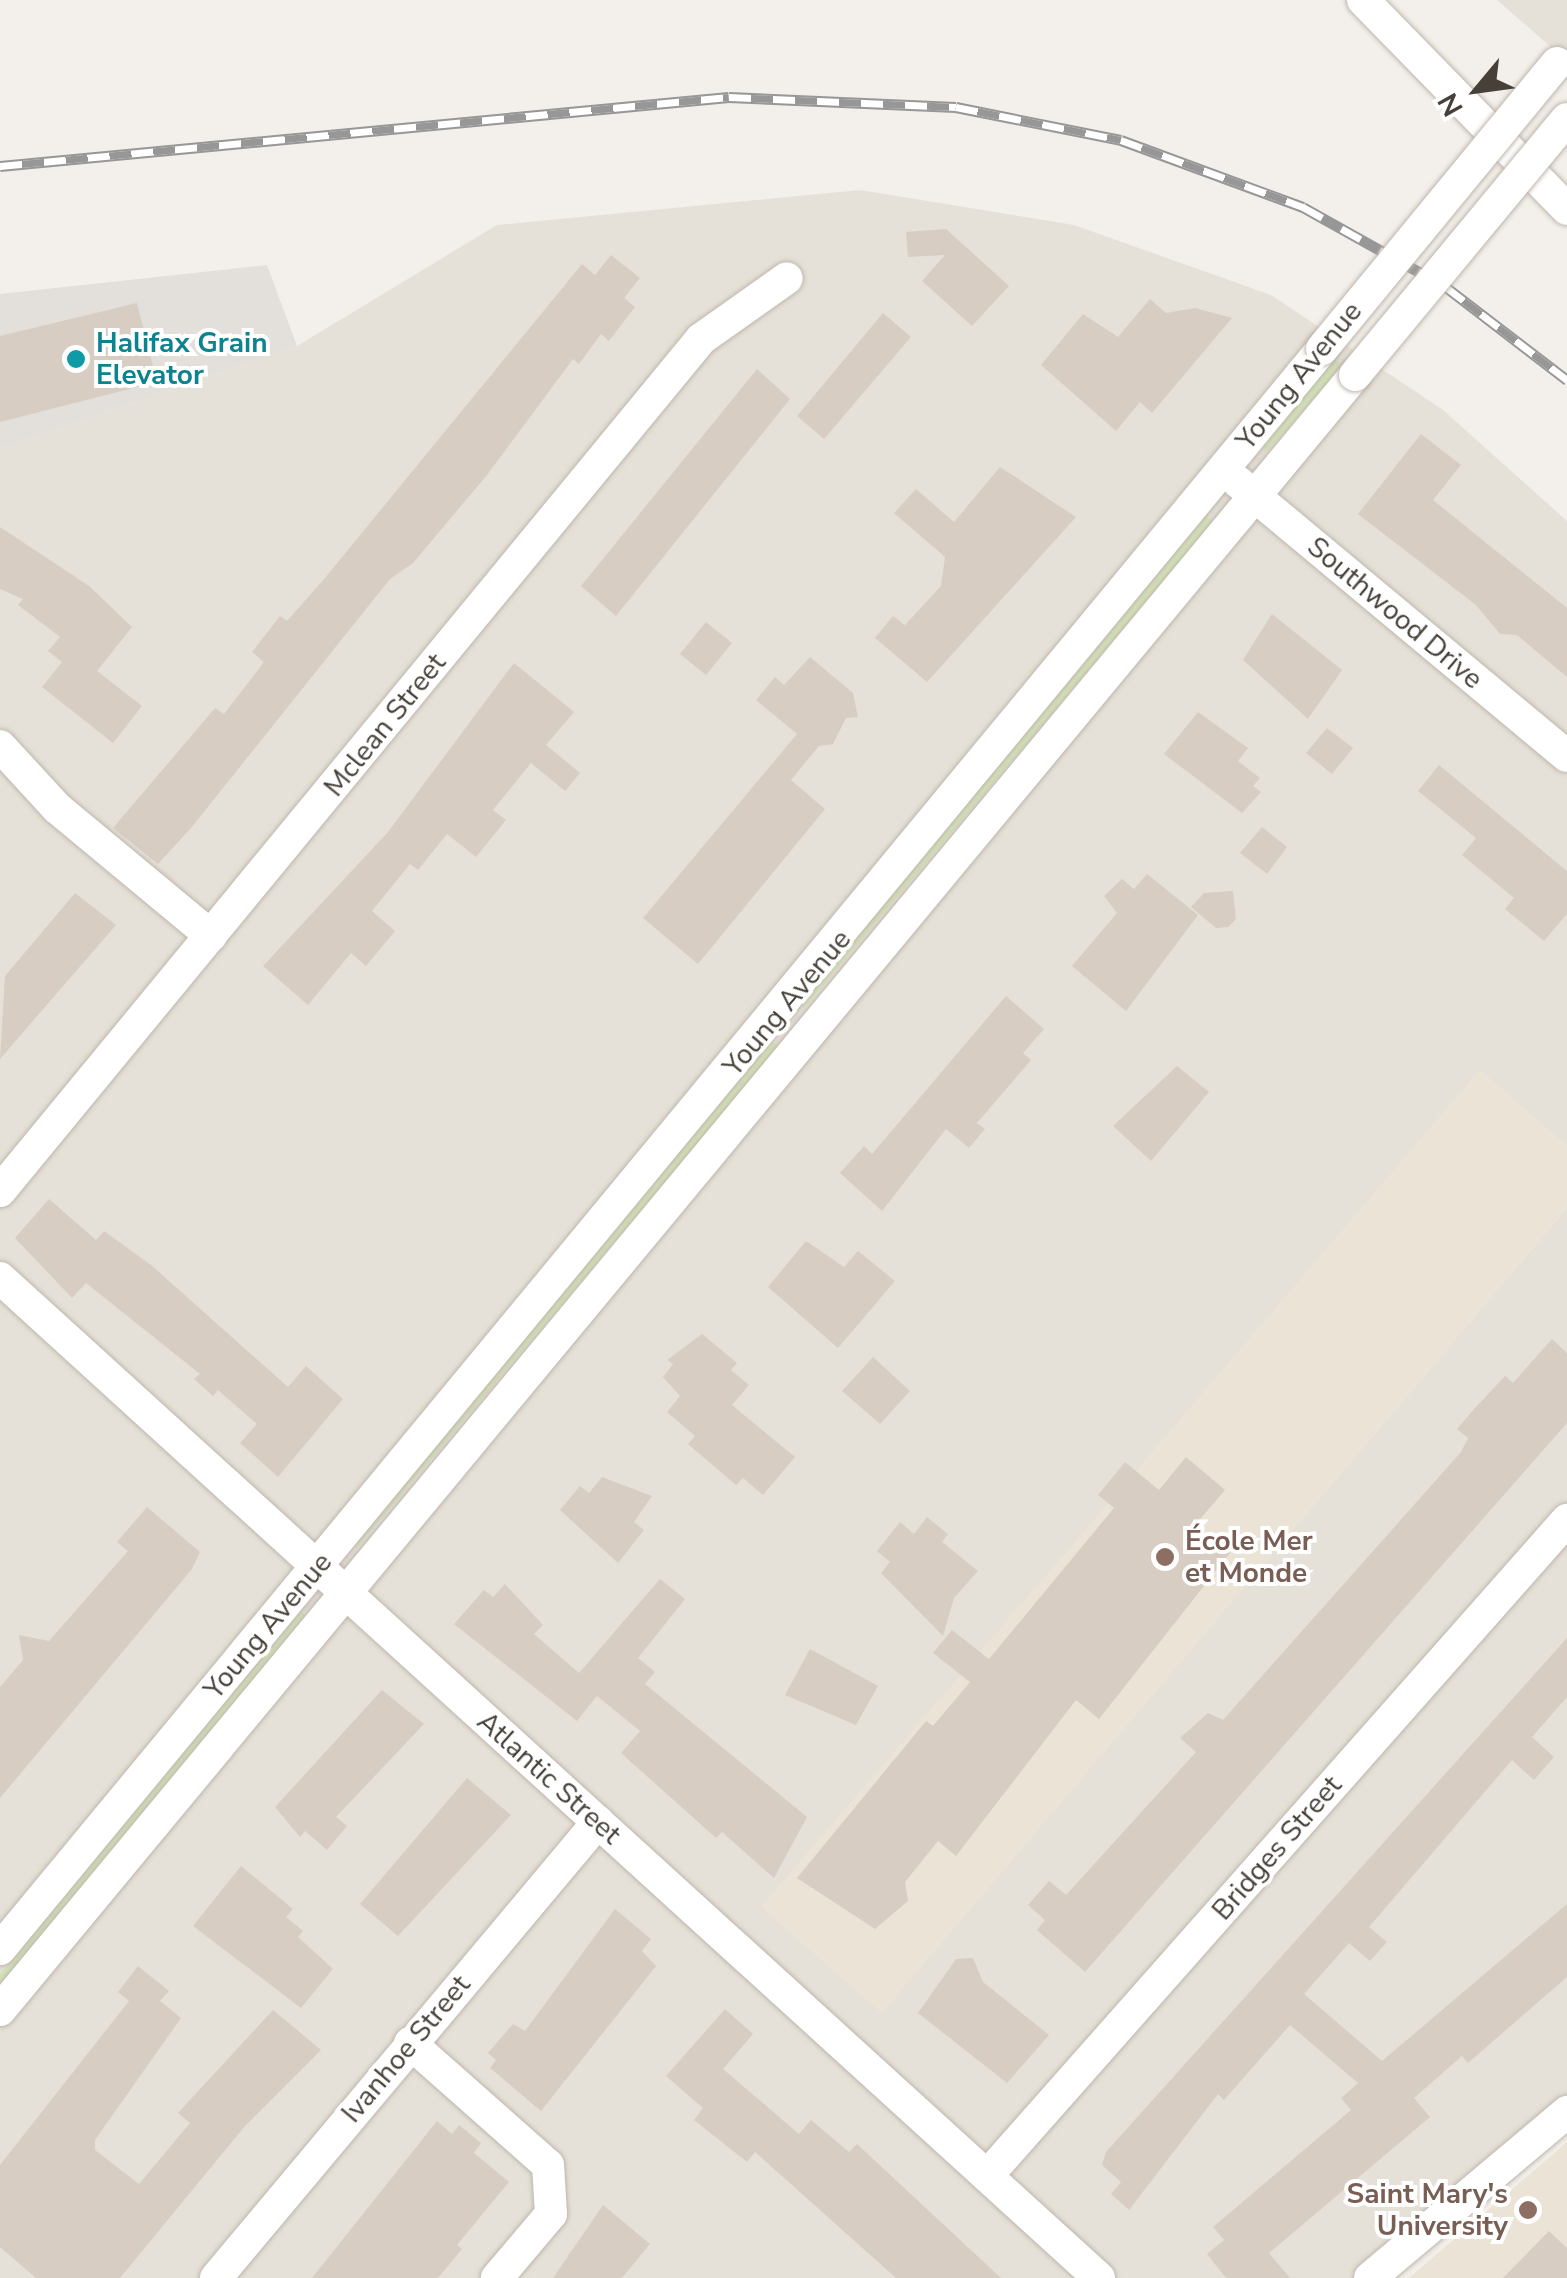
<!DOCTYPE html>
<meta charset="utf-8">
<style>
body{margin:0}
#map{position:relative;width:1567px;height:2278px;overflow:hidden;background:#f3efea;font-family:"Nunito Sans",sans-serif}
div>[style]{position:absolute}
.residential>*{inset:0;background:#e6e1d8}
.industrial>*{inset:0;background:#e3dfdb}
.education>*{inset:0;background:#ebe3d5}
.green>*{inset:0;background:#d3e3b7}
.building>*{inset:0;background:#d7cdc3}
.roads{filter:drop-shadow(0 0 2px #beb6ad) drop-shadow(0 0 2px #beb6ad)}
.minor>*{height:32px;margin:-16px;padding:0 16px;transform-origin:16px;border-radius:16px;background:#fff}
.rail>*{height:11px;margin-top:-5.5px;transform-origin:0;background:repeating-linear-gradient(90deg,#fff 0 22px,#979797 0 44px);box-sizing:border-box;border-block:2px solid #979797}
.bridges{filter:drop-shadow(0 0 2px #beb6ad) drop-shadow(0 0 2px #beb6ad)}
.minor-bridge>*{height:32px;margin:-16px;padding:0 16px;transform-origin:16px;border-radius:16px;background:#fff}
.dots>*{width:28px;height:28px;translate:-50% -50%;box-sizing:border-box;border:5px solid #fff;border-radius:50%}
span{translate:-50% -50%;white-space:nowrap;text-align:center;line-height:1.15;-webkit-text-stroke:8px #fff;paint-order:stroke}
.culture-label{font-size:28px;color:#0d838f;font-weight:700}
.left{translate:0 -50%;text-align:left}
.street-label{font-size:28px;color:#464039}
.education-label{font-size:28px;color:#785e54;font-weight:700}
.right{translate:-100% -50%;text-align:right}
.north{position:absolute;left:1427px;top:40px;width:100px;height:100px;-webkit-text-stroke:8px #fff;paint-order:stroke;rotate:241deg;font-size:28px;font-weight:700;line-height:40px;text-align:center;color:#464039}
.north::after{content:'';display:block;margin:auto;width:35px;height:45px;background:#464039;clip-path:polygon(50% 0,100% 100%,50% 72%,0 100%)}
</style>
<div id="map">
<div class="residential">
<i style="clip-path:polygon(1497px 0,1567px 0,1567px 61px)"></i>
<i style="clip-path:polygon(860px 190px,1074px 225px,1271px 295px,1443px 410px,1567px 521px,1567px 1146px,1479px 1071px,882px 2012px,1567px 1208px,1567px 2111px,1370px 2278px,0 2278px,0 449px,297px 346px,497px 225px)"></i>
</div>
<div class="industrial">
<i style="clip-path:polygon(267px 265px,297px 346px,0 449px,0 294px)"></i>
</div>
<div class="education">
<i style="clip-path:polygon(1480px 1070px,1567px 1146px,1567px 1208px,882px 2013px,761px 1907px)"></i>
<i style="clip-path:polygon(1567px 2142px,1567px 2278px,1409px 2278px)"></i>
</div>
<div class="green">
<i style="clip-path:polygon(1333px 358px,1343px 366px,1265px 453px,1263px 446px)"></i>
<i style="clip-path:polygon(1206px 516px,1213px 522px,803px 1009px,802px 1003px)"></i>
<i style="clip-path:polygon(772px 1040px,779px 1047px,356px 1548px,356px 1544px)"></i>
<i style="clip-path:polygon(301px 1611px,307px 1617px,0 1988px,0 1974px)"></i>
</div>
<div class="building">
<i style="clip-path:polygon(946px 229px,1009px 286px,972px 326px,922px 281px,945px 255px,908px 257px,906px 232px)"></i>
<i style="clip-path:polygon(611px 255px,640px 278px,624px 298px,635px 307px,609px 341px,601px 334px,579px 364px,573px 359px,487px 475px,413px 563px,390px 579px,191px 828px,158px 864px,113px 828px,215px 708px,224px 714px,264px 662px,252px 652px,280px 616px,287px 621px,325px 578px,582px 264px,595px 275px)"></i>
<i style="clip-path:polygon(1150px 299px,1166px 313px,1195px 308px,1232px 318px,1152px 413px,1140px 402px,1116px 431px,1041px 365px,1083px 314px,1118px 337px)"></i>
<i style="clip-path:polygon(137px 303px,157px 382px,0 422px,0 336px)"></i>
<i style="clip-path:polygon(883px 313px,911px 337px,824px 439px,797px 416px)"></i>
<i style="clip-path:polygon(757px 369px,790px 399px,616px 616px,581px 586px)"></i>
<i style="clip-path:polygon(1421px 434px,1461px 465px,1433px 500px,1567px 608px,1567px 677px,1517px 635px,1500px 634px,1476px 605px,1358px 514px)"></i>
<i style="clip-path:polygon(1000px 467px,1076px 517px,927px 682px,875px 638px,893px 616px,905px 625px,941px 586px,945px 557px,894px 513px,916px 489px,954px 522px)"></i>
<i style="clip-path:polygon(0 527px,89px 586px,132px 627px,97px 671px,142px 706px,113px 743px,42px 687px,62px 662px,48px 651px,60px 637px,18px 605px,23px 599px,0 589px)"></i>
<i style="clip-path:polygon(1272px 614px,1342px 670px,1308px 719px,1243px 660px)"></i>
<i style="clip-path:polygon(706px 622px,732px 643px,706px 675px,680px 654px)"></i>
<i style="clip-path:polygon(810px 657px,853px 693px,858px 717px,846px 718px,833px 744px,819px 746px,791px 780px,825px 809px,698px 964px,643px 918px,797px 734px,756px 700px,775px 677px,784px 685px)"></i>
<i style="clip-path:polygon(514px 663px,574px 712px,546px 745px,580px 773px,565px 791px,531px 763px,493px 810px,506px 820px,476px 857px,447px 834px,418px 870px,410px 864px,372px 911px,395px 931px,366px 966px,351px 953px,308px 1005px,263px 966px,388px 832px)"></i>
<i style="clip-path:polygon(1198px 712px,1248px 748px,1238px 761px,1260px 778px,1253px 786px,1261px 792px,1242px 813px,1164px 754px)"></i>
<i style="clip-path:polygon(1327px 728px,1353px 748px,1332px 774px,1306px 753px)"></i>
<i style="clip-path:polygon(1439px 765px,1567px 871px,1567px 914px,1544px 941px,1505px 909px,1514px 898px,1462px 855px,1476px 838px,1418px 791px)"></i>
<i style="clip-path:polygon(1262px 827px,1287px 847px,1267px 874px,1240px 853px)"></i>
<i style="clip-path:polygon(1147px 874px,1198px 915px,1126px 1011px,1072px 966px,1117px 913px,1104px 896px,1122px 879px,1134px 889px)"></i>
<i style="clip-path:polygon(1233px 891px,1236px 919px,1228px 927px,1216px 928px,1191px 907px,1204px 893px)"></i>
<i style="clip-path:polygon(75px 893px,116px 925px,0 1059px,5px 976px)"></i>
<i style="clip-path:polygon(1006px 996px,1044px 1029px,1023px 1053px,1031px 1060px,977px 1123px,985px 1129px,969px 1148px,946px 1129px,882px 1211px,840px 1173px,864px 1146px,872px 1154px)"></i>
<i style="clip-path:polygon(1177px 1066px,1209px 1092px,1151px 1161px,1113px 1126px)"></i>
<i style="clip-path:polygon(49px 1199px,96px 1240px,104px 1231px,151px 1265px,288px 1387px,306px 1366px,343px 1399px,278px 1477px,240px 1443px,257px 1424px,218px 1390px,213px 1396px,194px 1379px,200px 1374px,86px 1283px,72px 1298px,15px 1238px)"></i>
<i style="clip-path:polygon(806px 1241px,844px 1267px,858px 1251px,895px 1281px,838px 1348px,768px 1287px)"></i>
<i style="clip-path:polygon(702px 1334px,737px 1363px,731px 1370px,749px 1385px,732px 1405px,795px 1457px,763px 1495px,743px 1478px,736px 1485px,688px 1444px,695px 1436px,667px 1412px,680px 1396px,663px 1377px,673px 1364px,667px 1360px)"></i>
<i style="clip-path:polygon(1552px 1339px,1567px 1353px,1567px 1423px,1085px 1972px,1037px 1930px,1045px 1920px,1028px 1905px,1049px 1881px,1066px 1895px,1196px 1752px,1180px 1738px,1208px 1713px,1223px 1720px,1461px 1452px,1468px 1438px,1457px 1429px,1475px 1408px,1505px 1376px,1513px 1383px)"></i>
<i style="clip-path:polygon(873px 1357px,910px 1391px,880px 1424px,842px 1391px)"></i>
<i style="clip-path:polygon(1186px 1457px,1225px 1490px,1195px 1525px,1230px 1553px,1099px 1719px,1076px 1700px,956px 1856px,938px 1841px,905px 1882px,908px 1901px,875px 1929px,797px 1878px,926px 1721px,933px 1726px,970px 1682px,933px 1653px,952px 1630px,989px 1659px,1114px 1508px,1098px 1495px,1125px 1462px,1159px 1490px)"></i>
<i style="clip-path:polygon(602px 1477px,652px 1496px,634px 1522px,644px 1530px,618px 1563px,560px 1510px,580px 1486px,589px 1493px)"></i>
<i style="clip-path:polygon(147px 1507px,200px 1552px,192px 1569px,0 1798px,0 1687px,23px 1660px,19px 1635px,49px 1641px,128px 1551px,117px 1542px)"></i>
<i style="clip-path:polygon(927px 1517px,948px 1534px,942px 1542px,978px 1571px,954px 1598px,943px 1636px,881px 1573px,890px 1562px,877px 1551px,900px 1522px,914px 1534px)"></i>
<i style="clip-path:polygon(660px 1579px,685px 1599px,638px 1658px,655px 1672px,645px 1684px,807px 1817px,774px 1878px,722px 1832px,716px 1838px,621px 1753px,640px 1731px,597px 1696px,577px 1721px,454px 1624px,484px 1590px,493px 1597px,505px 1584px,543px 1625px,534px 1634px,579px 1673px)"></i>
<i style="clip-path:polygon(1567px 1638px,1567px 1697px,1532px 1737px,1554px 1757px,1534px 1780px,1512px 1760px,1369px 1927px,1387px 1942px,1370px 1961px,1349px 1943px,1304px 1994px,1382px 2061px,1567px 1904px,1567px 1977px,1468px 2063px,1462px 2056px,1414px 2098px,1430px 2117px,1269px 2253px,1290px 2278px,1226px 2278px,1207px 2254px,1224px 2240px,1213px 2227px,1351px 2110px,1341px 2098px,1358px 2083px,1290px 2025px,1224px 2100px,1218px 2094px,1129px 2210px,1111px 2194px,1121px 2182px,1102px 2165px,1106px 2152px)"></i>
<i style="clip-path:polygon(810px 1649px,878px 1686px,856px 1725px,785px 1695px)"></i>
<i style="clip-path:polygon(382px 1690px,424px 1724px,336px 1817px,347px 1826px,327px 1850px,305px 1831px,300px 1837px,275px 1807px)"></i>
<i style="clip-path:polygon(467px 1778px,511px 1815px,398px 1936px,360px 1904px)"></i>
<i style="clip-path:polygon(241px 1866px,293px 1909px,286px 1917px,303px 1931px,298px 1937px,333px 1969px,301px 2008px,193px 1926px)"></i>
<i style="clip-path:polygon(615px 1909px,651px 1939px,642px 1951px,656px 1966px,541px 2111px,490px 2068px,496px 2060px,488px 2053px,513px 2024px,525px 2031px)"></i>
<i style="clip-path:polygon(973px 1958px,983px 1982px,1049px 2035px,1007px 2083px,918px 2013px,956px 1959px)"></i>
<i style="clip-path:polygon(138px 1966px,169px 1991px,160px 2001px,181px 2018px,95px 2140px,95px 2150px,139px 2184px,190px 2123px,178px 2113px,273px 2010px,321px 2050px,245px 2126px,120px 2278px,36px 2278px,0 2247px,0 2165px,129px 2001px,118px 1992px)"></i>
<i style="clip-path:polygon(725px 2009px,753px 2034px,723px 2069px,799px 2134px,811px 2120px,849px 2152px,857px 2144px,1001px 2278px,896px 2278px,755px 2152px,747px 2162px,694px 2120px,703px 2108px,666px 2076px)"></i>
<i style="clip-path:polygon(437px 2121px,452px 2134px,459px 2125px,481px 2143px,474px 2153px,509px 2182px,457px 2245px,462px 2249px,438px 2278px,312px 2278px)"></i>
<i style="clip-path:polygon(603px 2205px,650px 2244px,622px 2278px,553px 2278px)"></i>
<i style="clip-path:polygon(1549px 2231px,1567px 2248px,1567px 2278px,1503px 2278px)"></i>
</div>
<div class="roads">
<div class="minor">
<i style="left:1363px;top:0;width:292px;rotate:45.7deg"></i>
<i style="left:1238px;top:482px;width:428px;rotate:39.8deg"></i>
<i style="left:0;top:746px;width:84px;rotate:47.4deg"></i>
<i style="left:57px;top:808px;width:200px;rotate:39.7deg"></i>
<i style="left:0;top:1191px;width:1103px;rotate:-50.55deg"></i>
<i style="left:701px;top:339px;width:105px;rotate:-35.3deg"></i>
<i style="left:0;top:1278px;width:1486px;rotate:42.3deg"></i>
<i style="left:0;top:1949px;width:2075px;rotate:-50.43deg"></i>
<i style="left:0;top:2010px;width:2123px;rotate:-50.35deg"></i>
<i style="left:410px;top:2043px;width:184px;rotate:41.5deg"></i>
<i style="left:548px;top:2165px;width:49px;rotate:86.5deg"></i>
<i style="left:551px;top:2214px;width:84px;rotate:130.2deg"></i>
<i style="left:987px;top:2176px;width:876px;rotate:-48.52deg"></i>
<i style="left:216px;top:2278px;width:595px;rotate:-50.05deg"></i>
<i style="left:1370px;top:2278px;width:258px;rotate:-40.1deg"></i>
</div>
</div>
<div class="rail">
<i style="left:0;top:166px;width:732px;rotate:-5.41deg"></i>
<i style="left:729px;top:97px;width:227px;rotate:2.5deg"></i>
<i style="left:956px;top:107px;width:168px;rotate:11.3deg"></i>
<i style="left:1121px;top:140px;width:194px;rotate:20.2deg"></i>
<i style="left:1303px;top:207px;width:164px;rotate:29.2deg"></i>
<i style="left:1446px;top:287px;width:153px;rotate:37.5deg"></i>
</div>
<div class="bridges">
<div class="minor-bridge">
<i style="left:1322px;top:349px;width:370px;rotate:-50.6deg"></i>
<i style="left:1355px;top:375px;width:332px;rotate:-50.4deg"></i>
</div>
</div>
<div class="dots">
<i style="left:76px;top:359px;background:#0f9aa8"></i>
<i style="left:1165px;top:1557px;background:#8d6e63"></i>
<i style="left:1528px;top:2210px;background:#8d6e63"></i>
</div>
<div class="culture-label">
<span class="left" style="left:96px;top:359px">Halifax Grain<br>Elevator</span>
</div>
<div class="street-label">
<span style="left:1299px;top:376px;rotate:-51deg">Young Avenue</span>
<span style="left:1395px;top:613px;rotate:40deg">Southwood Drive</span>
<span style="left:385px;top:725px;rotate:-51deg">Mclean Street</span>
<span style="left:787px;top:1003px;rotate:-50deg">Young Avenue</span>
<span style="left:268px;top:1626px;rotate:-50deg">Young Avenue</span>
<span style="left:549px;top:1778px;rotate:42deg">Atlantic Street</span>
<span style="left:1277px;top:1848px;rotate:-49deg">Bridges Street</span>
<span style="left:406px;top:2049px;rotate:-50deg">Ivanhoe Street</span>
</div>
<div class="education-label">
<span class="left" style="left:1185px;top:1557px">École Mer<br>et Monde</span>
<span class="right" style="left:1508px;top:2210px">Saint Mary's<br>University</span>
</div>
<div class="north">N</div>
</div>
